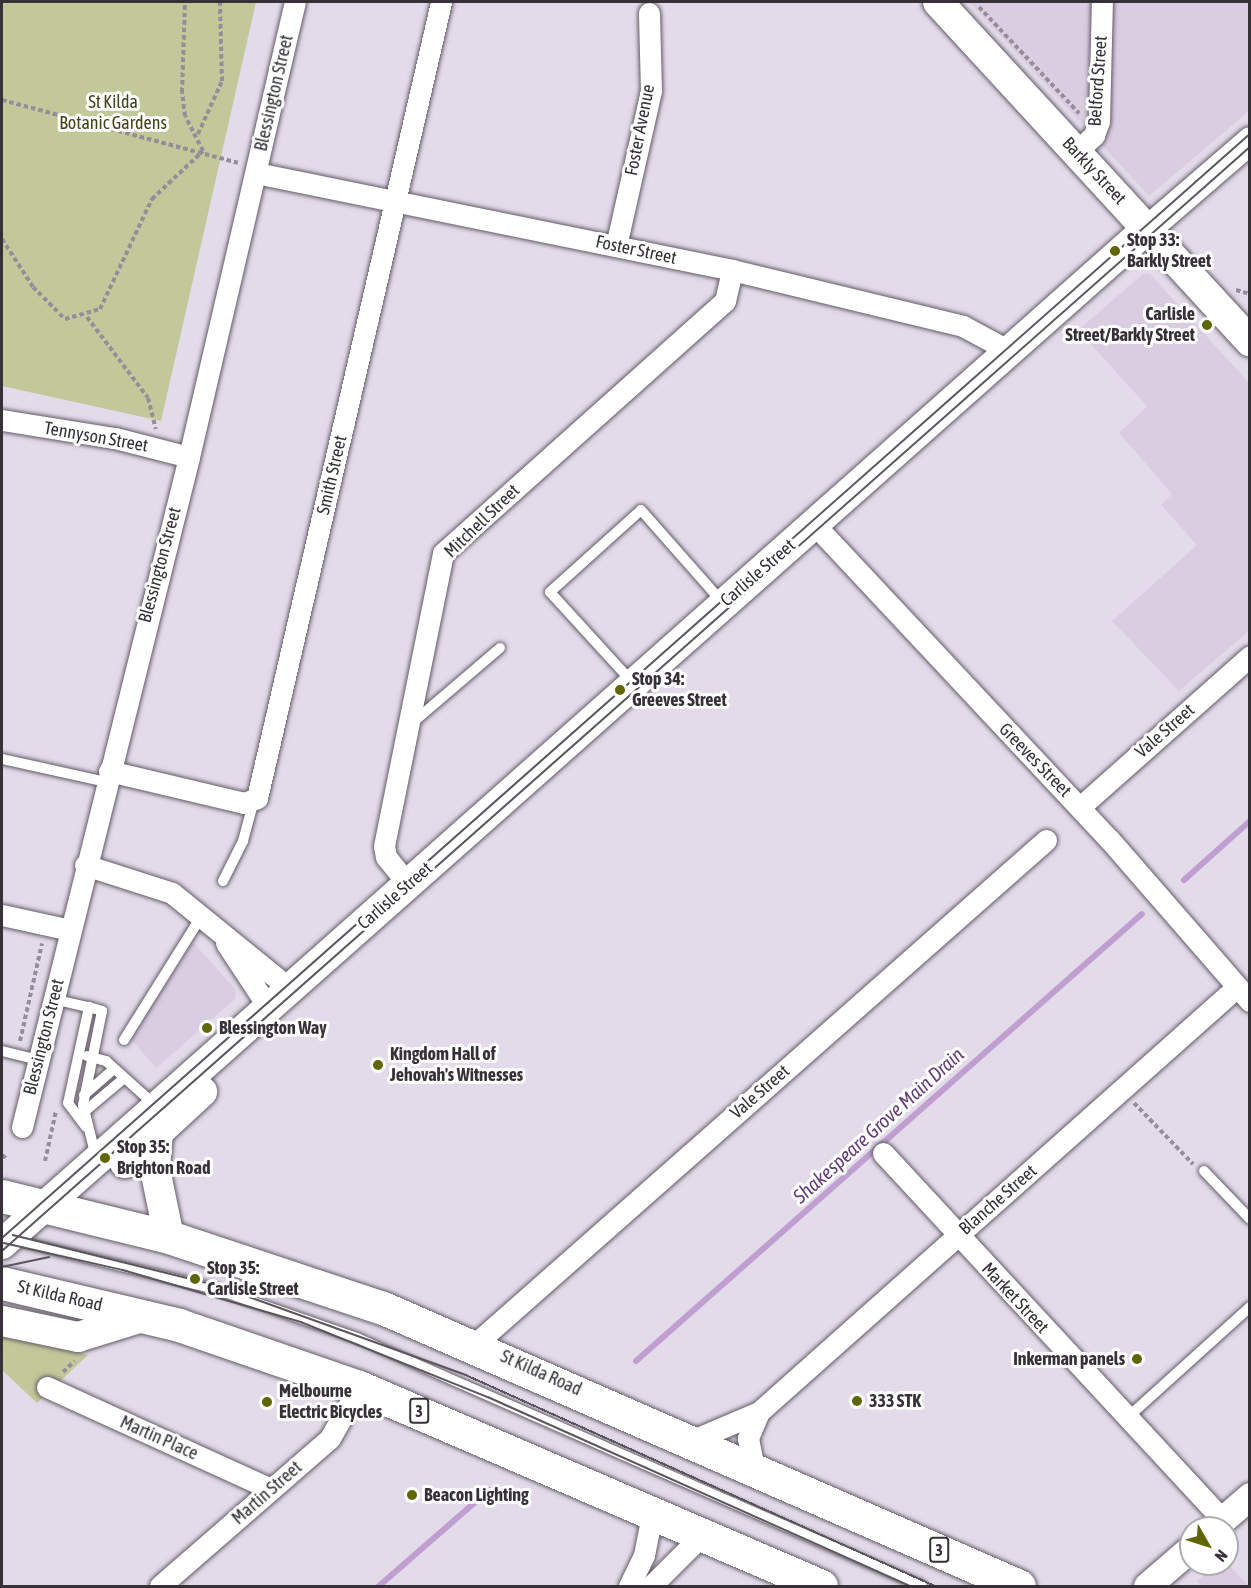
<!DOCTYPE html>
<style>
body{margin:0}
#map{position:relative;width:1251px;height:1588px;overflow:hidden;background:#e4dbea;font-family:"Asap Condensed",sans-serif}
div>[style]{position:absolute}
.built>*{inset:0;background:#dacde2}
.green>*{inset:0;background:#c2c899}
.stream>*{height:6px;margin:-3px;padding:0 3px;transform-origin:3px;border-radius:3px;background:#be9fd0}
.path>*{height:4px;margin-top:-2px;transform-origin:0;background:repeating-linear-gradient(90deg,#948e99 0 4.5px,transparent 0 7.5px)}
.roads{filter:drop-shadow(0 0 2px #625b67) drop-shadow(0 0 2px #625b67)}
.service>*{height:10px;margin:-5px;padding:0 5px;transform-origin:5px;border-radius:5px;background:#fff}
.minor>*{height:21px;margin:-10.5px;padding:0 10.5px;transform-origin:10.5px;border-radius:10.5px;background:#fff}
.tertiary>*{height:27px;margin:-13.5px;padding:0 13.5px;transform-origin:13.5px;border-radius:13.5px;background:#fff}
.secondary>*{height:30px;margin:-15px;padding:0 15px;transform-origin:15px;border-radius:15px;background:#fff}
.trunk>*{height:33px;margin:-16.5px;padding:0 16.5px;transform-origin:16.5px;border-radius:16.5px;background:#fff}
.tram>*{height:1.5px;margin:-0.75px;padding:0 0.75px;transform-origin:0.75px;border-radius:0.75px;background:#5b555d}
.dots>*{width:16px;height:16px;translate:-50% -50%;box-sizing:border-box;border:3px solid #fff;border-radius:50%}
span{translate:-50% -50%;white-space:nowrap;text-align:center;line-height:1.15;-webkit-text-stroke:6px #fff;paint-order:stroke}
.shield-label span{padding:2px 4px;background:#fff;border:2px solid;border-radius:4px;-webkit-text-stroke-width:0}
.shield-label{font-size:16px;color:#353137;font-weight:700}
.street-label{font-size:18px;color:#353137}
.park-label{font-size:18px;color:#404417}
.poi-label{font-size:18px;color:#353137;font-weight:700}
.left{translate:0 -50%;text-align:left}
.right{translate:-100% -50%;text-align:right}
.water-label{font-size:20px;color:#643c7a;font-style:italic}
.frame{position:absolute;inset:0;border:3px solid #353137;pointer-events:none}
.north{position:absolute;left:1179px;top:1516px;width:60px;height:60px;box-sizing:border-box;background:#fff;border:2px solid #aeadaf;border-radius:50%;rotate:129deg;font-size:16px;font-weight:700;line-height:24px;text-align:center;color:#353137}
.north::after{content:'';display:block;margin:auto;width:21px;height:27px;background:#606605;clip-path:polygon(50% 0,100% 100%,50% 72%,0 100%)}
</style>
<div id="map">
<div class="built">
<i style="clip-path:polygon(969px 2px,1249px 2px,1249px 111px,1149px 196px)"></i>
<i style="clip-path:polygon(1143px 274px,1150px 274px,1249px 383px,1249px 631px,1179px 691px,1112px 621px,1197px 545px,1161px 505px,1172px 494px,1119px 433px,1147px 406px,1078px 330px)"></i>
<i style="clip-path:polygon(193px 942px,236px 990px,235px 999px,156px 1068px,131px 1039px)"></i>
<i style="clip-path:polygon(1227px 1563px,1249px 1586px,1201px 1586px,1197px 1581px,1216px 1564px)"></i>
</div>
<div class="green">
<i style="clip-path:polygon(2px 2px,256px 2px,161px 421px,2px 386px)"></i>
<i style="clip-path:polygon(2px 1335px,88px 1355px,37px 1403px,2px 1370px)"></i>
</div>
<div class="stream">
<i style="left:1184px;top:880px;width:89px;rotate:-41.8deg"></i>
<i style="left:636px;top:1361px;width:675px;rotate:-41.46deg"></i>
<i style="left:379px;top:1586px;width:146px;rotate:-41.1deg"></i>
</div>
<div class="path">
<i style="left:979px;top:7px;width:146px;rotate:46.7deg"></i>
<i style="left:2px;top:100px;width:244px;rotate:14.9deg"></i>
<i style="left:198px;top:134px;width:58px;rotate:-65.6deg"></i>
<i style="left:222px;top:81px;width:79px;rotate:-91.5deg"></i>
<i style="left:2px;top:239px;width:57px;rotate:57.1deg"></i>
<i style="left:33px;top:287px;width:45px;rotate:45deg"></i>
<i style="left:65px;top:319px;width:36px;rotate:-16deg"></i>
<i style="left:100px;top:309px;width:122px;rotate:-64.7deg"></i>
<i style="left:152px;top:199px;width:70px;rotate:-43.3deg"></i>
<i style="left:203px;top:151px;width:39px;rotate:-117deg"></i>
<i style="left:185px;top:116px;width:24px;rotate:-97deg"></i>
<i style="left:182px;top:92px;width:90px;rotate:-88.1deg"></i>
<i style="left:1236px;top:290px;width:15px;rotate:16deg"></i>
<i style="left:87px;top:317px;width:101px;rotate:53deg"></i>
<i style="left:148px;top:398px;width:32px;rotate:76deg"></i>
<i style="left:20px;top:1041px;width:100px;rotate:-77.3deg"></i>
<i style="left:1134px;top:1103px;width:85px;rotate:46deg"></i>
<i style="left:2px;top:1155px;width:5px;rotate:37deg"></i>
<i style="left:45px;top:1161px;width:51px;rotate:-77.6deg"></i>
<i style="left:63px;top:1372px;width:16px;rotate:-43deg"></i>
</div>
<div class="roads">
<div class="service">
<i style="left:633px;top:683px;width:123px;rotate:-132.4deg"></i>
<i style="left:550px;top:592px;width:122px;rotate:-42deg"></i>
<i style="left:641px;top:510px;width:123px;rotate:48.6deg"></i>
<i style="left:411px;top:724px;width:117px;rotate:-40.5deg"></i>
<i style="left:2px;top:759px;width:107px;rotate:12.5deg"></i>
<i style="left:223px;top:881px;width:45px;rotate:-63.4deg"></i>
<i style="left:243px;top:841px;width:42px;rotate:-75deg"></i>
<i style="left:53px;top:999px;width:37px;rotate:13deg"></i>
<i style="left:89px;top:1007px;width:98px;rotate:102.3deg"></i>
<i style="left:68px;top:1103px;width:30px;rotate:53deg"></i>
<i style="left:89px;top:1007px;width:14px;rotate:17deg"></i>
<i style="left:102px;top:1011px;width:96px;rotate:101.4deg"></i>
<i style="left:83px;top:1105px;width:54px;rotate:76deg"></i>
<i style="left:124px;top:1040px;width:147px;rotate:-58deg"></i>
<i style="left:2px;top:1051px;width:38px;rotate:14deg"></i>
<i style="left:87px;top:1056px;width:20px;rotate:15deg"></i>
<i style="left:106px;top:1061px;width:67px;rotate:42deg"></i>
<i style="left:84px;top:1095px;width:38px;rotate:-41deg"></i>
<i style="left:84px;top:1112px;width:50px;rotate:-40.1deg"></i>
<i style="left:1204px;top:1171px;width:66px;rotate:46.2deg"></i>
<i style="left:14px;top:1240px;width:211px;rotate:13.7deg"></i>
<i style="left:219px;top:1290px;width:146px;rotate:19.2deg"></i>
<i style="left:357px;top:1338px;width:617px;rotate:23.7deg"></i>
<i style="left:1127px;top:1418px;width:166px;rotate:-42.1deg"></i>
</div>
<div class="minor">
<i style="left:1076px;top:152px;width:25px;rotate:-43deg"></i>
<i style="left:1094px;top:135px;width:15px;rotate:-70deg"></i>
<i style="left:1099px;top:121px;width:119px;rotate:-88.6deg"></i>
<i style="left:256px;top:173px;width:486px;rotate:11.5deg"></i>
<i style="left:732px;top:270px;width:238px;rotate:13.6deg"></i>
<i style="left:963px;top:326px;width:52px;rotate:28.5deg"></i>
<i style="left:616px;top:246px;width:159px;rotate:-77.3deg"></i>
<i style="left:651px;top:91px;width:78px;rotate:-91.5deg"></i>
<i style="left:2px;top:420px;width:114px;rotate:9.1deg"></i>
<i style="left:115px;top:438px;width:76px;rotate:14.4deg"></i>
<i style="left:814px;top:524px;width:432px;rotate:46.9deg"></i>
<i style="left:1109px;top:839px;width:215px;rotate:49deg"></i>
<i style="left:109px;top:771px;width:139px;rotate:13.3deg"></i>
<i style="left:244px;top:803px;width:14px;rotate:-21deg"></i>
<i style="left:257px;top:798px;width:817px;rotate:-76.98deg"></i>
<i style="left:1080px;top:807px;width:227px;rotate:-41.6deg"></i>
<i style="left:85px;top:865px;width:91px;rotate:17.8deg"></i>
<i style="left:172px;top:893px;width:151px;rotate:39.1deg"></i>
<i style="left:408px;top:884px;width:35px;rotate:-129deg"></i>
<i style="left:386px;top:857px;width:11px;rotate:-100deg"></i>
<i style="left:384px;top:846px;width:299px;rotate:-78.6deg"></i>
<i style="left:443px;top:553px;width:378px;rotate:-41.8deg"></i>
<i style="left:725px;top:301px;width:32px;rotate:-77deg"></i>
<i style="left:2px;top:915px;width:70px;rotate:12.4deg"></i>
<i style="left:226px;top:943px;width:77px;rotate:56.7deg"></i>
<i style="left:22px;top:1127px;width:690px;rotate:-76deg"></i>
<i style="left:189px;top:457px;width:467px;rotate:-76.9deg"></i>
<i style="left:883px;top:1153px;width:500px;rotate:47.19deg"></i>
<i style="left:474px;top:1345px;width:763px;rotate:-41.44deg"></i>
<i style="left:47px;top:1387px;width:246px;rotate:24.5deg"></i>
<i style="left:691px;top:1441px;width:74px;rotate:-23.1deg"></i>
<i style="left:759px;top:1412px;width:640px;rotate:-41.64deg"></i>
<i style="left:754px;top:1469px;width:32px;rotate:-101deg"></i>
<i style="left:748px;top:1438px;width:28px;rotate:-67deg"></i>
<i style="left:160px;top:1586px;width:225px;rotate:-41deg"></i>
<i style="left:330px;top:1438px;width:59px;rotate:-60.4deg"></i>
<i style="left:629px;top:1586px;width:34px;rotate:-64deg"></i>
<i style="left:644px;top:1555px;width:46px;rotate:-78.7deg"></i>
<i style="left:651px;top:1586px;width:75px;rotate:-45deg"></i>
</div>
<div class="tertiary">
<i style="left:1147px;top:229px;width:136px;rotate:-40.8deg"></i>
<i style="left:1213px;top:1528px;width:49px;rotate:-40.9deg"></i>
<i style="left:1147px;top:1586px;width:58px;rotate:-40.8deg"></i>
</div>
<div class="secondary">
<i style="left:938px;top:2px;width:461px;rotate:47.4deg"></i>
<i style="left:158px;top:1133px;width:36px;rotate:95deg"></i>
<i style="left:155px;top:1169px;width:69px;rotate:78.4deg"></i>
<i style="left:125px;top:1163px;width:105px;rotate:-42.7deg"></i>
<i style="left:2px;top:1244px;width:1530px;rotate:-41.56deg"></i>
<i style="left:2px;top:1321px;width:78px;rotate:11.9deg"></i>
<i style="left:78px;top:1337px;width:71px;rotate:-17.2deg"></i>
</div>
<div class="trunk">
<i style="left:2px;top:1196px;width:172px;rotate:13.8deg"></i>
<i style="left:169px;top:1237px;width:225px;rotate:18.4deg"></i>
<i style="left:383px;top:1308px;width:694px;rotate:23.61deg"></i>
<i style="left:2px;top:1283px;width:182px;rotate:13.3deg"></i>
<i style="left:179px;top:1325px;width:190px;rotate:19deg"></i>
<i style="left:359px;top:1387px;width:503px;rotate:23.3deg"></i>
</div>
</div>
<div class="tram">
<i style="left:13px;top:1235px;width:212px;rotate:13.9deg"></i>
<i style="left:219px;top:1286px;width:263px;rotate:19.8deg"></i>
<i style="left:466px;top:1375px;width:514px;rotate:24.22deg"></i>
<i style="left:2px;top:1238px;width:1666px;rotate:-41.5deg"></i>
<i style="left:4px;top:1243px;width:122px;rotate:12.8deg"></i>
<i style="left:123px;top:1270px;width:185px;rotate:16.3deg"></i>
<i style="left:301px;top:1322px;width:201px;rotate:21.9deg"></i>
<i style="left:488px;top:1397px;width:462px;rotate:24.1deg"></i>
<i style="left:2px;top:1251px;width:1666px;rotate:-41.5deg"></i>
<i style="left:2px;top:1267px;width:48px;rotate:-12deg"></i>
</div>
<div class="dots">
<i style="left:1115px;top:251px;background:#606605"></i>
<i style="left:1207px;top:325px;background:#606605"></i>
<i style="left:620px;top:690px;background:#606605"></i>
<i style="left:207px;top:1028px;background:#606605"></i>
<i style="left:378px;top:1065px;background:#606605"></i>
<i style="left:105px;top:1158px;background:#606605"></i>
<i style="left:195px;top:1279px;background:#606605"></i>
<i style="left:1137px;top:1359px;background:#606605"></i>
<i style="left:857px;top:1401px;background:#606605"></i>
<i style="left:267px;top:1402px;background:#606605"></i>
<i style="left:412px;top:1495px;background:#606605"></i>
</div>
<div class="shield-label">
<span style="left:419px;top:1411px">3</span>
<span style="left:939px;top:1550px">3</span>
</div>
<div class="street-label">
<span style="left:1098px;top:81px;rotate:-86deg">Belford Street</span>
<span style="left:274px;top:93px;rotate:-77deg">Blessington Street</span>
<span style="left:640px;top:130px;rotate:-79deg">Foster Avenue</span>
<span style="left:1094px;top:171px;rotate:47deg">Barkly Street</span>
<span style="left:636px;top:250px;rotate:12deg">Foster Street</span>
<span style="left:96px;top:437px;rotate:10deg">Tennyson Street</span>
<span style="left:332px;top:475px;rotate:-77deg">Smith Street</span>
<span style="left:482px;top:521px;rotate:-44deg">Mitchell Street</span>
<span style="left:160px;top:565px;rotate:-75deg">Blessington Street</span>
<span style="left:758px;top:573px;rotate:-41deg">Carlisle Street</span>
<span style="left:1165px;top:731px;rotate:-41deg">Vale Street</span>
<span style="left:1035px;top:760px;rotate:46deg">Greeves Street</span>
<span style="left:395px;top:896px;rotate:-41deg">Carlisle Street</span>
<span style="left:44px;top:1037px;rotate:-76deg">Blessington Street</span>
<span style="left:760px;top:1092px;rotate:-41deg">Vale Street</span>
<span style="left:998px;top:1200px;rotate:-41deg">Blanche Street</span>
<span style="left:60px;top:1296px;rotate:13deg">St Kilda Road</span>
<span style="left:1015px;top:1298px;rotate:47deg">Market Street</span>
<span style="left:541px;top:1373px;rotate:24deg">St Kilda Road</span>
<span style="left:159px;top:1438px;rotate:24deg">Martin Place</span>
<span style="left:267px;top:1493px;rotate:-41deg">Martin Street</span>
</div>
<div class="park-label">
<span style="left:113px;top:113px">St Kilda<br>Botanic Gardens</span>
</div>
<div class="poi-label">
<span class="left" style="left:1127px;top:251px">Stop 33:<br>Barkly Street</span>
<span class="right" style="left:1195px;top:325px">Carlisle<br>Street/Barkly Street</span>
<span class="left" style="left:632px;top:690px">Stop 34:<br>Greeves Street</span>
<span class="left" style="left:219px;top:1028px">Blessington Way</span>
<span class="left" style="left:390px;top:1065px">Kingdom Hall of<br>Jehovah's Witnesses</span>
<span class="left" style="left:117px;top:1158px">Stop 35:<br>Brighton Road</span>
<span class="left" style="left:207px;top:1279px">Stop 35:<br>Carlisle Street</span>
<span class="right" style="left:1125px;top:1359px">Inkerman panels</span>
<span class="left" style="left:279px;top:1402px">Melbourne<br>Electric Bicycles</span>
<span class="left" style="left:869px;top:1401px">333 STK</span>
<span class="left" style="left:424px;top:1495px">Beacon Lighting</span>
</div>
<div class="water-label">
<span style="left:878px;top:1125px;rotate:-42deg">Shakespeare Grove Main Drain</span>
</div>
<div class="frame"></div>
<div class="north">N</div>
</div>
